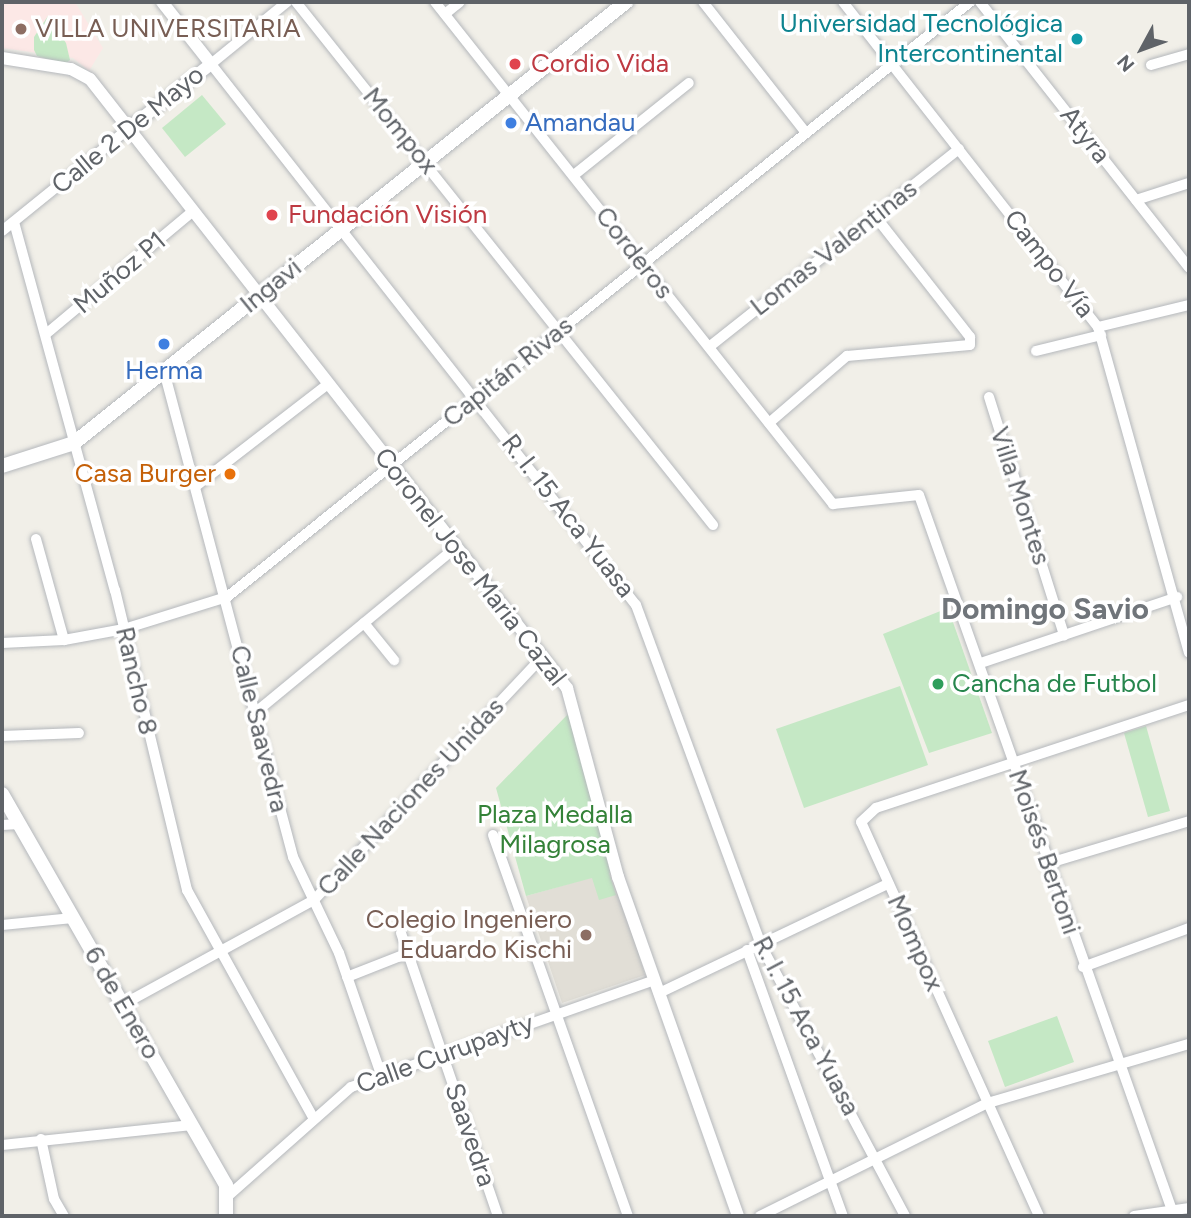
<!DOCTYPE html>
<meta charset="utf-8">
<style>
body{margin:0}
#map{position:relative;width:1191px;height:1218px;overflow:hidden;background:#f1efe8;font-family:Figtree,sans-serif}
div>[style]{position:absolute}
.education>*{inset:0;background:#e1ded6}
.medical>*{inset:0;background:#fce8e6}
.green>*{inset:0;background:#c5e8c5}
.roads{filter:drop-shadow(0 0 2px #b5b8bc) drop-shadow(0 0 2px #b5b8bc)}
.minor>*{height:10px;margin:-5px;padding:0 5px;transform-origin:5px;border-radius:5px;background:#fff}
.tertiary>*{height:12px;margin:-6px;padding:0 6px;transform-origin:6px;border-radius:6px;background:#fff}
.secondary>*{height:14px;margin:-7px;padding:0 7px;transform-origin:7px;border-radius:7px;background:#fff}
.dots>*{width:19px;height:19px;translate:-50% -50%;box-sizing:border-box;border:4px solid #fff;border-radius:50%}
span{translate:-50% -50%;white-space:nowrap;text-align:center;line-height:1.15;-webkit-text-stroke:7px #fff;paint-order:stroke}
.culture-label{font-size:26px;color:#0d838f}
.right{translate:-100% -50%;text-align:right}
.education-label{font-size:26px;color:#785e54}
.left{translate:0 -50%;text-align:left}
.health-label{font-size:26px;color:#be3a42}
.shop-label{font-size:26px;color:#366cbe}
.street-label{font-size:26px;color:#5f6368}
.food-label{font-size:26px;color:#c56008}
.leisure-label{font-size:26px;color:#27864d}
.park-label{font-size:26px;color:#348238}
.quarter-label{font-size:30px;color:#70757a;font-weight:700}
.frame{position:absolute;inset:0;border:4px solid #5f6368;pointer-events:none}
.north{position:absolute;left:1107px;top:14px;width:70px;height:70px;-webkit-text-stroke:5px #fff;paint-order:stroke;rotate:229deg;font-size:19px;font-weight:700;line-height:28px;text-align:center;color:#5f6368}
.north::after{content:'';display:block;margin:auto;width:24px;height:32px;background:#5f6368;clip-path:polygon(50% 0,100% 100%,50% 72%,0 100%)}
</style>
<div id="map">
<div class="education">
<i style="clip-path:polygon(614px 871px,645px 975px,562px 1003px,526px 896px)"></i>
</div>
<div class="medical">
<i style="clip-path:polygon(2px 2px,75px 2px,103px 48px,89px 71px,73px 58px,2px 48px)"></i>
</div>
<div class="green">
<i style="clip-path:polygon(48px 16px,66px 43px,70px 60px,65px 64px,37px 56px,34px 50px,34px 37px)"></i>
<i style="clip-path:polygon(202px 95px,226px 124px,185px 157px,162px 128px)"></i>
<i style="clip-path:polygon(948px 608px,992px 733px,929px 753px,883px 634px)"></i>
<i style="clip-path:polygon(900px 686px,928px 765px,804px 808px,776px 729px)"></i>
<i style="clip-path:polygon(570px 712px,614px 871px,609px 873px,616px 895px,599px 900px,592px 878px,526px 896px,496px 788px)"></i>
<i style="clip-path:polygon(1146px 726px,1170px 811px,1148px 817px,1124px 733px)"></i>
<i style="clip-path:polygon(1057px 1016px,1074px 1062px,1005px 1087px,988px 1041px)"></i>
</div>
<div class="roads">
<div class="minor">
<i style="left:287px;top:2px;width:98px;rotate:140.8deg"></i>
<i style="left:211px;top:64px;width:688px;rotate:51.85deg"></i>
<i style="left:636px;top:605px;width:362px;rotate:69.8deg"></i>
<i style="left:761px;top:945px;width:307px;rotate:62deg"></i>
<i style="left:296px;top:2px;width:669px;rotate:51.43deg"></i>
<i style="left:435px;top:2px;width:641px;rotate:51.59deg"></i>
<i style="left:833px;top:504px;width:86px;rotate:-6deg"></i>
<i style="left:919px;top:495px;width:762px;rotate:70.52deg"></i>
<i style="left:703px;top:2px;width:167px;rotate:51.8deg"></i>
<i style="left:843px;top:2px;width:413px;rotate:51.9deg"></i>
<i style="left:1098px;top:327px;width:338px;rotate:74.4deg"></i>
<i style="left:980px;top:2px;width:338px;rotate:51.8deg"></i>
<i style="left:445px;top:14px;width:19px;rotate:-39deg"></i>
<i style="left:1151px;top:65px;width:40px;rotate:-16deg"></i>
<i style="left:574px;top:175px;width:147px;rotate:-38.7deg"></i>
<i style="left:1136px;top:200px;width:56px;rotate:-17.8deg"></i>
<i style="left:14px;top:222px;width:382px;rotate:74.7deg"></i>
<i style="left:115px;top:590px;width:309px;rotate:76.5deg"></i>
<i style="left:187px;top:890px;width:260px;rotate:61deg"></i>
<i style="left:2px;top:231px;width:162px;rotate:-39deg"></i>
<i style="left:1098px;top:327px;width:94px;rotate:-13.6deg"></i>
<i style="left:46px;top:334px;width:192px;rotate:-39.9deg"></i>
<i style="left:709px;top:347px;width:319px;rotate:-38.4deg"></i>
<i style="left:1036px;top:351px;width:67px;rotate:-13.8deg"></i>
<i style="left:164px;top:371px;width:503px;rotate:75.13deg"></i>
<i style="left:293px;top:857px;width:106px;rotate:64.4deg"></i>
<i style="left:339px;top:953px;width:131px;rotate:70.9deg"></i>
<i style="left:989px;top:397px;width:250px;rotate:72.5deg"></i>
<i style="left:769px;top:423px;width:103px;rotate:-40.7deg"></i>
<i style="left:847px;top:356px;width:123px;rotate:-5.1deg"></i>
<i style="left:970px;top:345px;width:8px;rotate:-90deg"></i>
<i style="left:970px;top:337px;width:154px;rotate:-128.1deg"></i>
<i style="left:196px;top:486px;width:167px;rotate:-37.7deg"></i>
<i style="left:36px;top:539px;width:105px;rotate:74.5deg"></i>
<i style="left:364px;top:623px;width:48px;rotate:51deg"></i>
<i style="left:2px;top:643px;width:62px;rotate:-2.8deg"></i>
<i style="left:64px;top:640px;width:61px;rotate:-10.4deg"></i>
<i style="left:124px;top:629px;width:108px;rotate:-17.3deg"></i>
<i style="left:227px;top:597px;width:952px;rotate:-38.69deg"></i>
<i style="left:981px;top:663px;width:207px;rotate:-18.6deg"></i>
<i style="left:256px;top:712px;width:259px;rotate:-39.5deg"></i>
<i style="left:2px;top:736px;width:77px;rotate:-2.2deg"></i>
<i style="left:2px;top:825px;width:17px;rotate:-3deg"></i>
<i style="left:493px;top:835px;width:404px;rotate:70.5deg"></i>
<i style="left:1046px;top:864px;width:149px;rotate:-16.7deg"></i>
<i style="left:2px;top:925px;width:71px;rotate:-5.6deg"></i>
<i style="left:401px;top:933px;width:299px;rotate:71.1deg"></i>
<i style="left:747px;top:950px;width:283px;rotate:70.2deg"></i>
<i style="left:1083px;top:967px;width:113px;rotate:-20.2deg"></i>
<i style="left:347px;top:977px;width:66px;rotate:-21.5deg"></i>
<i style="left:659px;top:993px;width:254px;rotate:-25.5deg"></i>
<i style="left:122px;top:1005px;width:219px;rotate:-28.7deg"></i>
<i style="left:314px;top:900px;width:333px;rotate:-46.8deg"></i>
<i style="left:41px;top:1139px;width:61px;rotate:77.8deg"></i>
<i style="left:54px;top:1199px;width:20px;rotate:60deg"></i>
<i style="left:2px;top:1145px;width:191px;rotate:-6deg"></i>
<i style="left:228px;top:1196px;width:164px;rotate:-41.5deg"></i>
<i style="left:351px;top:1087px;width:322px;rotate:-19.4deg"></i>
<i style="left:760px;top:1216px;width:254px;rotate:-26.4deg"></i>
<i style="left:988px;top:1103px;width:209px;rotate:-16.4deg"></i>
<i style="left:1039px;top:1216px;width:432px;rotate:-114.3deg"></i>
<i style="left:861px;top:822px;width:21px;rotate:-43deg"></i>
<i style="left:876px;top:808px;width:330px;rotate:-18.2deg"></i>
<i style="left:1134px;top:1216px;width:56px;rotate:-8.3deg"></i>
</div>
<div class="tertiary">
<i style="left:2px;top:58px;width:70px;rotate:9.1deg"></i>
<i style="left:71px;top:69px;width:21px;rotate:28deg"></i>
<i style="left:90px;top:79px;width:774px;rotate:51.93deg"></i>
<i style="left:567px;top:688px;width:196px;rotate:74.9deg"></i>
<i style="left:618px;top:877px;width:360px;rotate:70.5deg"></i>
<i style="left:128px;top:129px;width:105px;rotate:-38.1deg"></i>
<i style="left:211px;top:64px;width:79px;rotate:-128.3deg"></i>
</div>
<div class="secondary">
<i style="left:2px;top:466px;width:76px;rotate:-17.7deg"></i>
<i style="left:74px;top:443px;width:707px;rotate:-38.62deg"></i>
<i style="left:2px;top:794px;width:451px;rotate:60.2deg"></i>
<i style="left:226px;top:1185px;width:31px;rotate:90deg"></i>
</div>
</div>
<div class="dots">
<i style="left:21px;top:29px;background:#8d6e63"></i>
<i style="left:1077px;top:39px;background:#0f9aa8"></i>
<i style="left:515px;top:64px;background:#e0444e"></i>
<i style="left:511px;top:123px;background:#3f7fe0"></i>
<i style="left:272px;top:215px;background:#e0444e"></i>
<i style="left:164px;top:344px;background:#3f7fe0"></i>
<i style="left:230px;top:474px;background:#e8710a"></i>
<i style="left:938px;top:684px;background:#2e9e5b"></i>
<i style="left:586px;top:935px;background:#8d6e63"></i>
</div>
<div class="culture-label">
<span class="right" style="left:1063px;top:39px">Universidad Tecnológica<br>Intercontinental</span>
</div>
<div class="education-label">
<span class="left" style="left:35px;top:29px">VILLA UNIVERSITARIA</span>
<span class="right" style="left:572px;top:935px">Colegio Ingeniero<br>Eduardo Kischi</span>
</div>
<div class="health-label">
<span class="left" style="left:531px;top:64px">Cordio Vida</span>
<span class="left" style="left:288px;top:215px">Fundación Visión</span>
</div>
<div class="shop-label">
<span class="left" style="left:525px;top:123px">Amandau</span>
<span style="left:164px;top:371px">Herma</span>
</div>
<div class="street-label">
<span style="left:128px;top:130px;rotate:-39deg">Calle 2 De Mayo</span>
<span style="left:400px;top:131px;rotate:51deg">Mompox</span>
<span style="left:1085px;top:135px;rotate:52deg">Atyra</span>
<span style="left:834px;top:248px;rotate:-38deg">Lomas Valentinas</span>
<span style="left:634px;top:253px;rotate:52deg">Corderos</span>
<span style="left:1049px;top:264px;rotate:52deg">Campo Vía</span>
<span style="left:120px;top:273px;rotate:-40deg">Muñoz P1</span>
<span style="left:271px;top:286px;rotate:-39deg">Ingavi</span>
<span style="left:508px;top:372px;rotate:-39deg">Capitán Rivas</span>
<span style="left:1020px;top:496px;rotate:72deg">Villa Montes</span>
<span style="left:568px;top:516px;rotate:52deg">R. I. 15 Aca Yuasa</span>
<span style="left:470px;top:567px;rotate:52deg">Coronel Jose Maria Cazal</span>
<span style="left:136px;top:681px;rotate:77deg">Rancho 8</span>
<span style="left:259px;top:729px;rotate:76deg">Calle Saavedra</span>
<span style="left:411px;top:797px;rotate:-47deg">Calle Naciones Unidas</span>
<span style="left:1044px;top:852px;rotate:71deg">Moisés Bertoni</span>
<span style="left:915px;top:943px;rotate:66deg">Mompox</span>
<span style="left:122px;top:1003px;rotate:60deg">6 de Enero</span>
<span style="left:806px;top:1026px;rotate:62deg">R. I. 15 Aca Yuasa</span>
<span style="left:445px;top:1054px;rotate:-20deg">Calle Curupayty</span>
<span style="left:470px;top:1135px;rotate:71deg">Saavedra</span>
</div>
<div class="food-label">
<span class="right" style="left:216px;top:474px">Casa Burger</span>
</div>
<div class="leisure-label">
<span class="left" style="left:952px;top:684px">Cancha de Futbol</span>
</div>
<div class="park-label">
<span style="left:555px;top:830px">Plaza Medalla<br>Milagrosa</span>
</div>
<div class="quarter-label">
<span style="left:1045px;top:609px">Domingo Savio</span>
</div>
<div class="frame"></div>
<div class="north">N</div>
</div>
